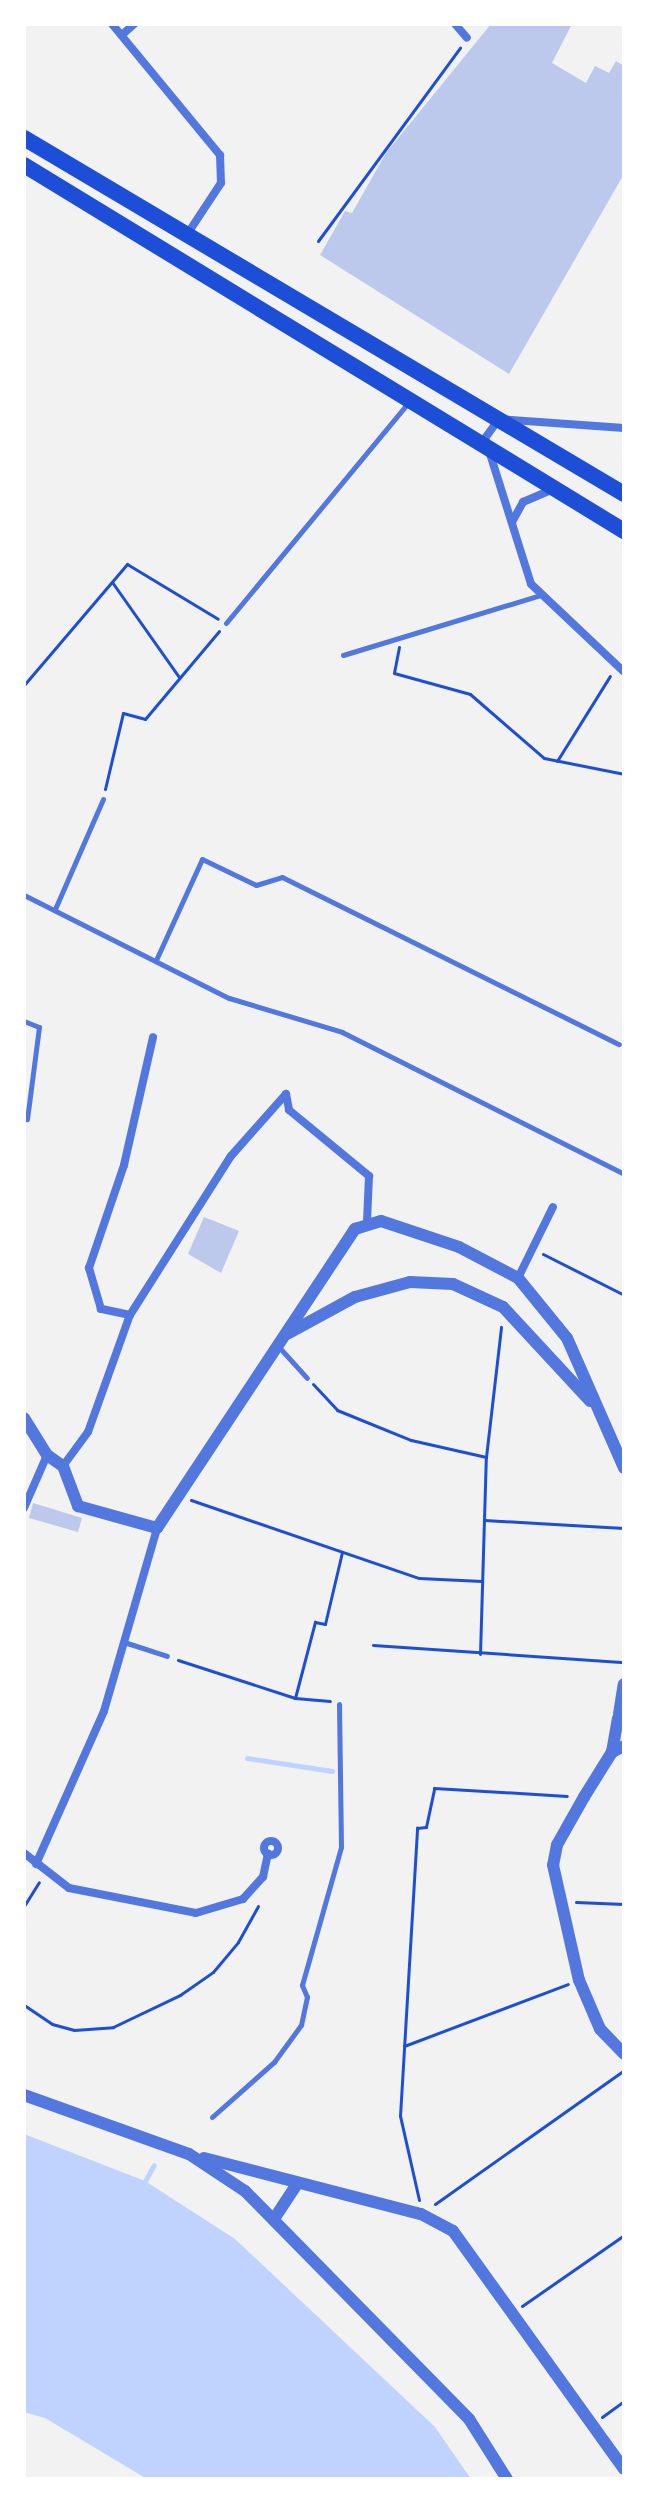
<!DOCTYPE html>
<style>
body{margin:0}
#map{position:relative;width:648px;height:2503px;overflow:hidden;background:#f2f2f2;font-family:"IBM Plex Sans",sans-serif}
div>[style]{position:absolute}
.water>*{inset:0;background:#bfd3fe}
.stream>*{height:5px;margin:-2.5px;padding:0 2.5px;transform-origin:2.5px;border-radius:2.5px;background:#bfd3fe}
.building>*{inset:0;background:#bdc9ec}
.path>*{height:3px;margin:-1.5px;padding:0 1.5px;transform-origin:1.5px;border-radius:1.5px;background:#1d4ed8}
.service>*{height:5px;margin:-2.5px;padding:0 2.5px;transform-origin:2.5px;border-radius:2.5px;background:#5277de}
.minor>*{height:8px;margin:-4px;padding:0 4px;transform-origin:4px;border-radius:4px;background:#5277de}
.minor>.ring{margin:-4px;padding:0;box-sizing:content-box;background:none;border:8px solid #5277de;border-radius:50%}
.tertiary>*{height:12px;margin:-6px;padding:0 6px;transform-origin:6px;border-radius:6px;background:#5277de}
.primary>*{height:16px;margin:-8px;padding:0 8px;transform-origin:8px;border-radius:8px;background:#1d4ed8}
span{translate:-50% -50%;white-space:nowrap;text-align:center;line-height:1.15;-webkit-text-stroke:6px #fff;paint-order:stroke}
.frame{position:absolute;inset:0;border:26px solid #fff;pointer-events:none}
</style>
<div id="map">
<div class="water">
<i style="clip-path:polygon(24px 2134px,145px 2181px,235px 2239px,435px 2427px,471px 2479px,147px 2479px,45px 2418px,24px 2412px)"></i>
</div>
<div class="stream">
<i style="left:247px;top:1758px;width:86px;rotate:8.7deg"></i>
<i style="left:145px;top:2181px;width:18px;rotate:-61deg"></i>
</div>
<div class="building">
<i style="clip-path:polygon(491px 24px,572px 24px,552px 63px,586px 83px,595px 66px,609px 73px,616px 61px,624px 66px,624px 174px,509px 374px,320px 255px,345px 211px,352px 213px,386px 153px)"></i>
<i style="clip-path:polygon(204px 1217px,239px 1231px,221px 1273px,188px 1254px)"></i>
<i style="clip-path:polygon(33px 1503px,82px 1518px,78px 1532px,29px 1518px)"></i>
</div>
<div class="path">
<i style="left:318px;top:241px;width:240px;rotate:-53.7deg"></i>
<i style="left:112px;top:582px;width:116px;rotate:54.8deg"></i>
<i style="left:399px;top:647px;width:26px;rotate:101deg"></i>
<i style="left:394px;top:673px;width:79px;rotate:15.4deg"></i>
<i style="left:470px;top:694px;width:98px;rotate:40.9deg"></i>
<i style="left:544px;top:758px;width:82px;rotate:11.3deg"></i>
<i style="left:24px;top:685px;width:159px;rotate:-49.6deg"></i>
<i style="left:127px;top:564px;width:106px;rotate:31.1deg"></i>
<i style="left:557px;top:761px;width:100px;rotate:-58.1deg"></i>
<i style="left:105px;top:789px;width:78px;rotate:-76.7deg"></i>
<i style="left:123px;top:713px;width:23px;rotate:15deg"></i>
<i style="left:145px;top:719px;width:115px;rotate:-49.9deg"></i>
<i style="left:543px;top:1254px;width:91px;rotate:26.8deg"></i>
<i style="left:313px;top:1384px;width:35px;rotate:47deg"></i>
<i style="left:337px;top:1410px;width:80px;rotate:22.1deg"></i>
<i style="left:411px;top:1440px;width:77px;rotate:12.8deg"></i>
<i style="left:191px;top:1500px;width:241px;rotate:18.9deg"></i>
<i style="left:419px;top:1578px;width:63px;rotate:2.7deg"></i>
<i style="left:484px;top:1520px;width:140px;rotate:3.3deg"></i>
<i style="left:373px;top:1645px;width:252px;rotate:3.9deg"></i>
<i style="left:480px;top:1654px;width:197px;rotate:-88.3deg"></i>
<i style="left:486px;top:1457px;width:131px;rotate:-83.4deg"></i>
<i style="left:178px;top:1660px;width:123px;rotate:18deg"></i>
<i style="left:295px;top:1698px;width:35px;rotate:5deg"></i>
<i style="left:295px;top:1698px;width:79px;rotate:-75.3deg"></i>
<i style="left:315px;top:1622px;width:10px;rotate:11deg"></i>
<i style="left:325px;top:1624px;width:74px;rotate:-76.7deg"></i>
<i style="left:576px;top:1902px;width:48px;rotate:2.4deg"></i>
<i style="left:24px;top:1906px;width:28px;rotate:-58deg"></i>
<i style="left:24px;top:2005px;width:34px;rotate:34deg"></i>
<i style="left:52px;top:2024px;width:23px;rotate:15deg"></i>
<i style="left:74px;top:2030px;width:39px;rotate:-4deg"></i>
<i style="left:113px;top:2027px;width:74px;rotate:-25.5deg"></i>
<i style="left:180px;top:1995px;width:40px;rotate:-34.9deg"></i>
<i style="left:213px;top:1972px;width:39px;rotate:-50deg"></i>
<i style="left:238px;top:1942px;width:41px;rotate:-60.9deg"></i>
<i style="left:404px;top:2046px;width:175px;rotate:-20.7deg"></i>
<i style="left:419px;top:2200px;width:86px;rotate:-102.7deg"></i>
<i style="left:400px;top:2116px;width:289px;rotate:-86.6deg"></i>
<i style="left:417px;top:1828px;width:9px;rotate:-6deg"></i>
<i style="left:426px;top:1827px;width:40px;rotate:-78deg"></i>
<i style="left:434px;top:1788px;width:133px;rotate:3.4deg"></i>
<i style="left:435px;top:2204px;width:232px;rotate:-35.3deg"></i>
<i style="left:522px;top:2306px;width:124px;rotate:-34.8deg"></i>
<i style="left:602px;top:2417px;width:27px;rotate:-36deg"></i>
</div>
<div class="service">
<i style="left:226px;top:623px;width:284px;rotate:-50.4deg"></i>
<i style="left:343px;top:655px;width:206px;rotate:-16.9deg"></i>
<i style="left:24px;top:895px;width:229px;rotate:26.7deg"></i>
<i style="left:229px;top:998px;width:118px;rotate:16.7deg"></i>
<i style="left:342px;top:1032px;width:316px;rotate:26.7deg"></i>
<i style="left:55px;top:909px;width:120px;rotate:-66.4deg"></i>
<i style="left:156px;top:960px;width:111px;rotate:-65.5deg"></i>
<i style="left:202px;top:859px;width:60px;rotate:25.7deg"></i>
<i style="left:256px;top:885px;width:27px;rotate:-17deg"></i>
<i style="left:282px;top:877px;width:376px;rotate:26.4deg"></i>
<i style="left:24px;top:1021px;width:16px;rotate:22deg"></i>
<i style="left:39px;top:1027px;width:93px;rotate:97.4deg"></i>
<i style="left:278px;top:1346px;width:43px;rotate:47.8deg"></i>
<i style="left:124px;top:1642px;width:45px;rotate:18deg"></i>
<i style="left:212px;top:2117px;width:83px;rotate:-41.6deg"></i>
<i style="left:274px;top:2062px;width:46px;rotate:-53.9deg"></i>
<i style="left:301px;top:2025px;width:29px;rotate:-78deg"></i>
<i style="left:307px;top:1997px;width:13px;rotate:-113deg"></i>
<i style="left:302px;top:1985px;width:143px;rotate:-74.2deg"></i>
<i style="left:341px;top:1847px;width:143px;rotate:-90.8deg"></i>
</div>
<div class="minor">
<i style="left:112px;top:24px;width:170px;rotate:50.5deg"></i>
<i style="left:220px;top:155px;width:28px;rotate:88deg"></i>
<i style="left:221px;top:183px;width:60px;rotate:123.4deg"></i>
<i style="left:455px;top:24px;width:18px;rotate:49deg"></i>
<i style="left:123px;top:34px;width:15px;rotate:-42deg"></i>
<i style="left:624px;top:428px;width:125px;rotate:-175.9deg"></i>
<i style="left:499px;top:419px;width:24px;rotate:126deg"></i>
<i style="left:485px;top:438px;width:153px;rotate:72.5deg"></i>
<i style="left:531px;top:584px;width:128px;rotate:43.4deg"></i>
<i style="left:512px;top:522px;width:23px;rotate:-61deg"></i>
<i style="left:523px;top:502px;width:30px;rotate:-23deg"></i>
<i style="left:518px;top:1278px;width:79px;rotate:-63.8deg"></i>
<i style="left:130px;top:1315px;width:30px;rotate:-168deg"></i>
<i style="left:101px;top:1309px;width:43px;rotate:-106.3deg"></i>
<i style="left:89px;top:1268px;width:109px;rotate:-71.2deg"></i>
<i style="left:124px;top:1165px;width:131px;rotate:-77.2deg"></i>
<i style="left:63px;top:1466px;width:42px;rotate:-53.7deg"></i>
<i style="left:88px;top:1432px;width:124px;rotate:-70.3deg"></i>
<i style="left:130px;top:1315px;width:188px;rotate:-57.6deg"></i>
<i style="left:231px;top:1156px;width:83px;rotate:-48.4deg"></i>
<i style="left:286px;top:1094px;width:16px;rotate:79deg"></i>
<i style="left:289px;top:1110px;width:104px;rotate:39.5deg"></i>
<i style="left:369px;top:1176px;width:46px;rotate:92.5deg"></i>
<i style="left:24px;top:1508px;width:58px;rotate:-66.5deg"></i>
<i class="ring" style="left:264px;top:1841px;width:6px;height:6px"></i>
<i style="left:24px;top:1853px;width:57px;rotate:37.9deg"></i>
<i style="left:69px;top:1888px;width:129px;rotate:11.1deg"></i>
<i style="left:196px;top:1913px;width:49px;rotate:-16.6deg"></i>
<i style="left:243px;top:1899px;width:30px;rotate:-48deg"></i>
<i style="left:263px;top:1877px;width:24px;rotate:-78deg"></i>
<i style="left:36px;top:1864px;width:167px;rotate:-66deg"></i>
<i style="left:104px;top:1711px;width:191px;rotate:-73.8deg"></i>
</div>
<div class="tertiary">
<i style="left:287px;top:1334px;width:77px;rotate:-28.6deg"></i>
<i style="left:355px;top:1297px;width:57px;rotate:-15.3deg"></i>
<i style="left:410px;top:1282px;width:43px;rotate:2.7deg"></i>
<i style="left:453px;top:1284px;width:55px;rotate:24.7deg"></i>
<i style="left:503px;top:1307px;width:128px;rotate:47.2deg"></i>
<i style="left:24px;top:1418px;width:44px;rotate:58.1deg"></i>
<i style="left:47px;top:1455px;width:19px;rotate:35deg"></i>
<i style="left:63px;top:1466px;width:43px;rotate:69.4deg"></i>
<i style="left:78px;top:1506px;width:82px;rotate:15.6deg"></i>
<i style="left:157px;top:1528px;width:359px;rotate:-56.5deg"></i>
<i style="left:355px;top:1229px;width:27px;rotate:-17deg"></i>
<i style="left:381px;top:1221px;width:82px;rotate:18.4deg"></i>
<i style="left:459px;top:1247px;width:67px;rotate:27.7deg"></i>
<i style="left:518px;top:1278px;width:77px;rotate:50.8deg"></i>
<i style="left:567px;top:1338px;width:142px;rotate:66.3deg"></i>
<i style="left:619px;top:1714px;width:30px;rotate:-81deg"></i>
<i style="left:624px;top:1746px;width:13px;rotate:153deg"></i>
<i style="left:612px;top:1752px;width:53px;rotate:121.9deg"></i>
<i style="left:584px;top:1797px;width:55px;rotate:119.4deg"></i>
<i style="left:557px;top:1845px;width:20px;rotate:101deg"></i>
<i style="left:553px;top:1865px;width:118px;rotate:77.3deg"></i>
<i style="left:579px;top:1980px;width:53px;rotate:66.8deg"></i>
<i style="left:600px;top:2029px;width:35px;rotate:46deg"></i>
<i style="left:612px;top:1752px;width:34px;rotate:-80deg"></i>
<i style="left:24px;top:2095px;width:175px;rotate:19.7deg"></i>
<i style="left:189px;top:2154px;width:67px;rotate:33.5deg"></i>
<i style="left:245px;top:2191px;width:320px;rotate:45.5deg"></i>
<i style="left:469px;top:2419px;width:71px;rotate:57.7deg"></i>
<i style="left:204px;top:2158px;width:224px;rotate:14.5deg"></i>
<i style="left:421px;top:2214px;width:36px;rotate:28deg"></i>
<i style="left:453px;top:2231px;width:293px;rotate:54.3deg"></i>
<i style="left:274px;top:2219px;width:42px;rotate:-56.7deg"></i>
</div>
<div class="primary">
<i style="left:24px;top:138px;width:698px;rotate:30.68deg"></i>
<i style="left:24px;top:165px;width:703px;rotate:31.38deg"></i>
</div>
<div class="frame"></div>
</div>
